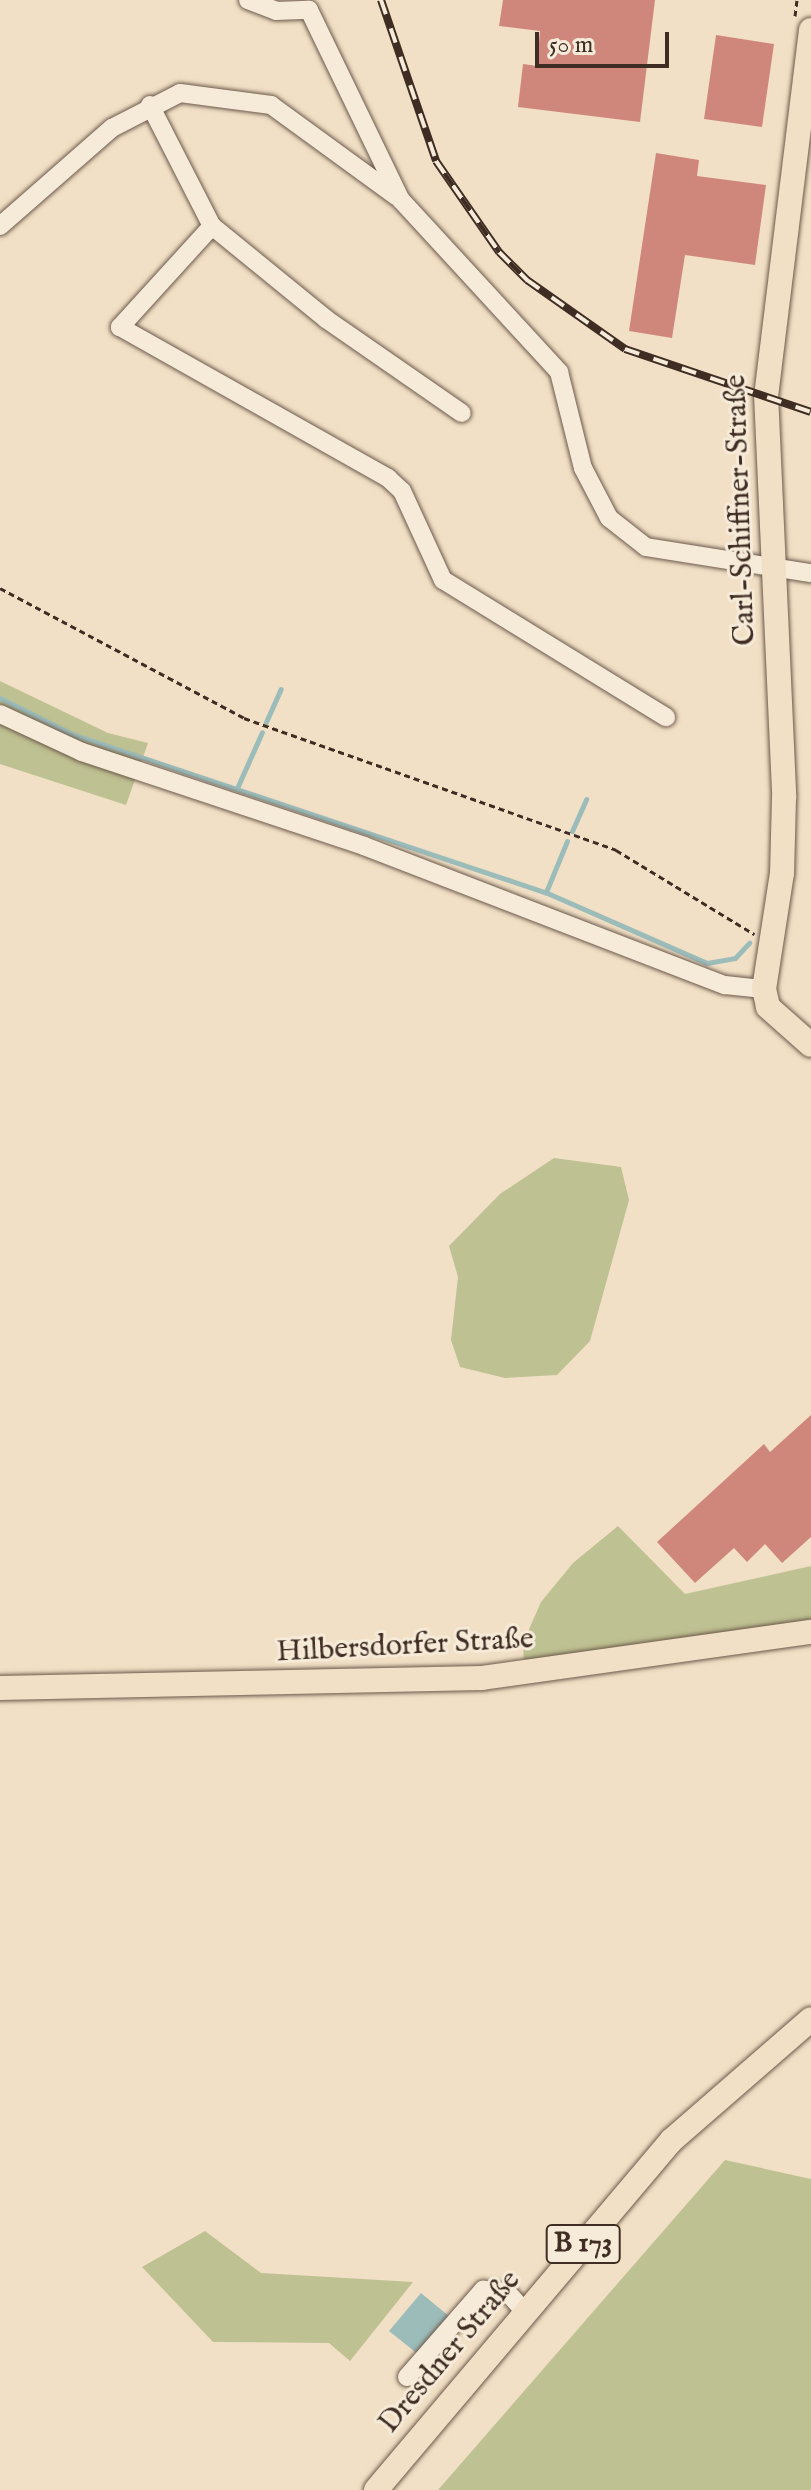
<!DOCTYPE html>
<meta charset="utf-8">
<style>
body{margin:0}
#map{position:relative;width:811px;height:2490px;overflow:hidden;background:#f1e0c5;font-family:"IM FELL English",serif}
div>[style]{position:absolute}
.green>*{inset:0;background:#bec191}
.water>*{inset:0;background:#9cbcba}
.stream>*{height:5px;margin:-2.5px;padding:0 2.5px;transform-origin:2.5px;border-radius:2.5px;background:#9cbcba}
.building>*{inset:0;background:#cf877c}
.path>*{height:3px;margin-top:-1.5px;transform-origin:0;background:repeating-linear-gradient(90deg,#3f2c23 0 6px,transparent 0 10px)}
.roads{filter:drop-shadow(0 0 2px #6c594c) drop-shadow(0 0 2px #6c594c)}
.minor>*{height:18px;margin:-9px;padding:0 9px;transform-origin:9px;border-radius:9px;background:#f6ebd9}
.major>*{height:24px;margin:-12px;padding:0 12px;transform-origin:12px;border-radius:12px;background:#f1e0c5}
.rail>*{height:8px;margin-top:-4px;transform-origin:0;background:repeating-linear-gradient(90deg,#f6ebd9 0 15px,#3f2c23 0 30px);box-sizing:border-box;border-block:2px solid #3f2c23}
span{translate:-50% -50%;white-space:nowrap;text-align:center;line-height:1.15;-webkit-text-stroke:6px #f6ebd9;paint-order:stroke}
.shield-label span{padding:2px 6px;background:#f6ebd9;border:2px solid;border-radius:6px;-webkit-text-stroke-width:0}
.shield-label{font-size:28px;color:#3f2c23;font-weight:700}
.street-label{font-size:30px;color:#3f2c23}
.scale{position:absolute;left:535px;top:32px;width:134px;height:36px;box-sizing:border-box;border:4px solid #3f2c23;border-top:0;padding-left:10px;font-size:24px;line-height:28px;white-space:nowrap;color:#3f2c23;-webkit-text-stroke:6px #f6ebd9;paint-order:stroke}
</style>
<div id="map">
<div class="green">
<i style="clip-path:polygon(0 681px,108px 733px,148px 743px,126px 805px,0 764px)"></i>
<i style="clip-path:polygon(554px 1158px,621px 1167px,629px 1200px,590px 1341px,557px 1375px,505px 1378px,460px 1367px,451px 1340px,458px 1277px,449px 1246px,500px 1194px)"></i>
<i style="clip-path:polygon(618px 1526px,685px 1594px,811px 1566px,811px 1619px,712px 1640px,524px 1664px,523px 1643px,541px 1602px,573px 1563px)"></i>
<i style="clip-path:polygon(725px 2160px,811px 2179px,811px 2490px,438px 2490px)"></i>
<i style="clip-path:polygon(205px 2231px,261px 2273px,413px 2282px,350px 2361px,329px 2343px,213px 2342px,142px 2267px)"></i>
</div>
<div class="water">
<i style="clip-path:polygon(421px 2293px,450px 2317px,419px 2355px,389px 2331px)"></i>
</div>
<div class="stream">
<i style="left:0;top:698px;width:80px;rotate:26.6deg"></i>
<i style="left:72px;top:734px;width:499px;rotate:18.5deg"></i>
<i style="left:545px;top:892px;width:177px;rotate:23.7deg"></i>
<i style="left:707px;top:963px;width:28px;rotate:-10deg"></i>
<i style="left:735px;top:958px;width:21px;rotate:-47deg"></i>
<i style="left:266px;top:722px;width:36px;rotate:-66deg"></i>
<i style="left:237px;top:788px;width:61px;rotate:-65.9deg"></i>
<i style="left:572px;top:831px;width:35px;rotate:-66deg"></i>
<i style="left:546px;top:892px;width:55px;rotate:-67.6deg"></i>
</div>
<div class="building">
<i style="clip-path:polygon(503px 0,655px 0,640px 122px,518px 107px,523px 64px,537px 66px,540px 31px,499px 26px)"></i>
<i style="clip-path:polygon(716px 35px,774px 44px,762px 127px,704px 119px)"></i>
<i style="clip-path:polygon(656px 153px,699px 160px,697px 176px,766px 185px,755px 265px,685px 255px,672px 338px,629px 331px)"></i>
<i style="clip-path:polygon(811px 1415px,811px 1537px,782px 1563px,765px 1544px,747px 1562px,734px 1548px,695px 1583px,657px 1542px,764px 1444px,770px 1452px)"></i>
</div>
<div class="path">
<i style="left:795px;top:16px;width:16px;rotate:-83deg"></i>
<i style="left:730px;top:427px;width:18px;rotate:6deg"></i>
<i style="left:0;top:588px;width:276px;rotate:28deg"></i>
<i style="left:244px;top:718px;width:395px;rotate:19.5deg"></i>
<i style="left:616px;top:850px;width:162px;rotate:31.3deg"></i>
</div>
<div class="roads">
<div class="minor">
<i style="left:248px;top:0;width:30px;rotate:21deg"></i>
<i style="left:276px;top:11px;width:33px;rotate:-2deg"></i>
<i style="left:309px;top:10px;width:211px;rotate:64.2deg"></i>
<i style="left:401px;top:200px;width:234px;rotate:47.4deg"></i>
<i style="left:559px;top:372px;width:99px;rotate:76deg"></i>
<i style="left:583px;top:468px;width:56px;rotate:62.5deg"></i>
<i style="left:609px;top:518px;width:47px;rotate:38.1deg"></i>
<i style="left:646px;top:547px;width:167px;rotate:9deg"></i>
<i style="left:150px;top:105px;width:136px;rotate:62.9deg"></i>
<i style="left:212px;top:226px;width:137px;rotate:132.3deg"></i>
<i style="left:120px;top:327px;width:308px;rotate:29.4deg"></i>
<i style="left:388px;top:478px;width:19px;rotate:43deg"></i>
<i style="left:402px;top:491px;width:98px;rotate:65.3deg"></i>
<i style="left:443px;top:580px;width:262px;rotate:31.6deg"></i>
<i style="left:0;top:226px;width:149px;rotate:-41.2deg"></i>
<i style="left:112px;top:128px;width:76px;rotate:-27.2deg"></i>
<i style="left:180px;top:93px;width:92px;rotate:7.5deg"></i>
<i style="left:271px;top:105px;width:155px;rotate:36.1deg"></i>
<i style="left:212px;top:226px;width:147px;rotate:39.2deg"></i>
<i style="left:326px;top:319px;width:165px;rotate:34.7deg"></i>
<i style="left:0;top:714px;width:90px;rotate:24.9deg"></i>
<i style="left:82px;top:752px;width:297px;rotate:18.4deg"></i>
<i style="left:364px;top:846px;width:387px;rotate:21.1deg"></i>
<i style="left:725px;top:985px;width:39px;rotate:6deg"></i>
<i style="left:407px;top:2377px;width:116px;rotate:-48.9deg"></i>
<i style="left:483px;top:2290px;width:24px;rotate:5deg"></i>
<i style="left:507px;top:2292px;width:27px;rotate:48deg"></i>
</div>
<div class="major">
<i style="left:811px;top:30px;width:367px;rotate:97deg"></i>
<i style="left:766px;top:394px;width:404px;rotate:87.4deg"></i>
<i style="left:784px;top:798px;width:75px;rotate:91.5deg"></i>
<i style="left:782px;top:873px;width:117px;rotate:98.8deg"></i>
<i style="left:764px;top:989px;width:18px;rotate:77deg"></i>
<i style="left:768px;top:1007px;width:57px;rotate:41.5deg"></i>
<i style="left:0;top:1688px;width:482px;rotate:-1.2deg"></i>
<i style="left:482px;top:1678px;width:332px;rotate:-8deg"></i>
<i style="left:376px;top:2490px;width:458px;rotate:-49.8deg"></i>
<i style="left:672px;top:2140px;width:184px;rotate:-41deg"></i>
</div>
</div>
<div class="rail">
<i style="left:381px;top:0;width:170px;rotate:71.1deg"></i>
<i style="left:436px;top:161px;width:111px;rotate:55.3deg"></i>
<i style="left:499px;top:252px;width:40px;rotate:45deg"></i>
<i style="left:527px;top:280px;width:120px;rotate:35.1deg"></i>
<i style="left:625px;top:349px;width:196px;rotate:18.7deg"></i>
</div>
<div class="shield-label">
<span style="left:583px;top:2244px">B 173</span>
</div>
<div class="street-label">
<span style="left:741px;top:510px;rotate:-92deg">Carl-Schiffner-Straße</span>
<span style="left:405px;top:1646px;rotate:-3deg">Hilbersdorfer Straße</span>
<span style="left:450px;top:2352px;rotate:-50deg">Dresdner Straße</span>
</div>
<div class="scale">50 m</div>
</div>
